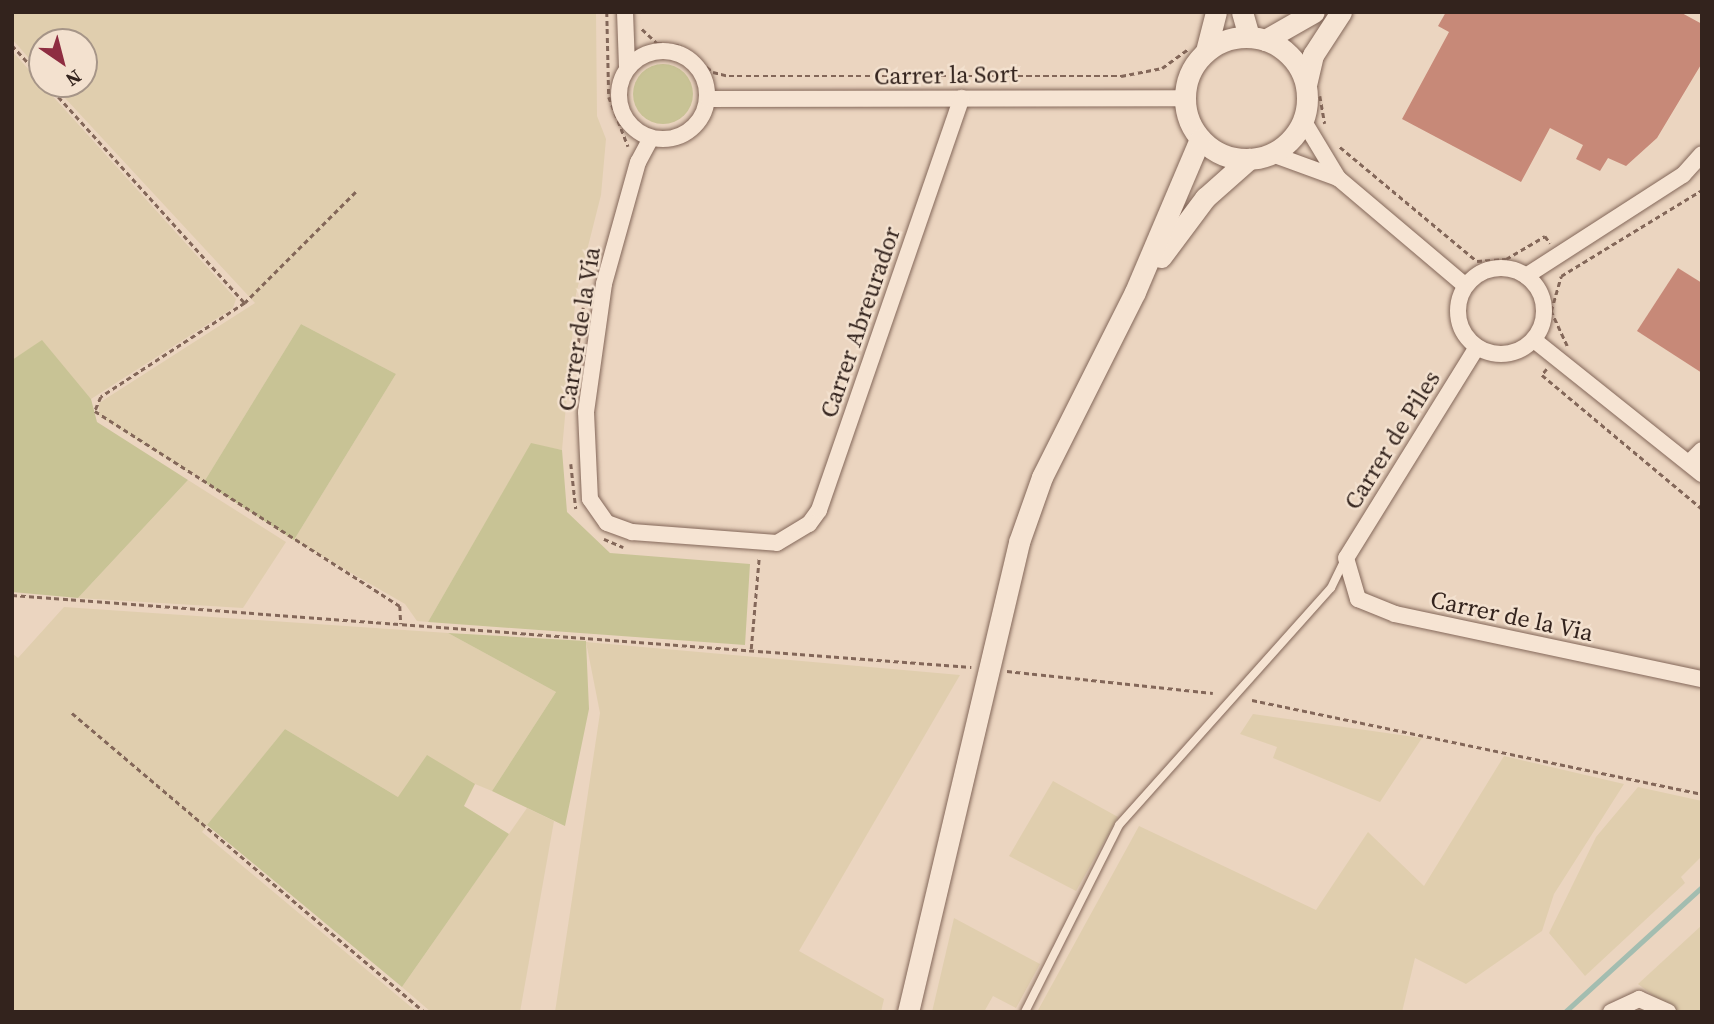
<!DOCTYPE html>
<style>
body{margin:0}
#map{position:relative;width:1714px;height:1024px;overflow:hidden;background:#ebd5c0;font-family:"Source Serif 4",serif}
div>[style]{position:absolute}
.farmland>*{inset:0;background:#e0ceae}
.green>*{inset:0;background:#c8c395}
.round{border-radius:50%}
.stream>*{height:4.5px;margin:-2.25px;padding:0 2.25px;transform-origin:2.25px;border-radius:2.25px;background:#a3bdb0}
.building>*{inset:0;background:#c78978}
.path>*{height:2.5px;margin-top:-1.25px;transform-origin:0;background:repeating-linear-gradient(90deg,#836759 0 5px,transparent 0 8.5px)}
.roads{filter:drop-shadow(0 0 2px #836759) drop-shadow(0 0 2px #836759)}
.service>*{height:8px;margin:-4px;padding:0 4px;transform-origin:4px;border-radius:4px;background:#f6e4d3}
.minor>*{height:16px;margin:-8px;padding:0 8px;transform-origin:8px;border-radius:8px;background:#f6e4d3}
.minor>.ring{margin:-8px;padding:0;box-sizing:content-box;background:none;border:16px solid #f6e4d3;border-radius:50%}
.tertiary>*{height:21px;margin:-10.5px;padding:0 10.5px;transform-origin:10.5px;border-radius:10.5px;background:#f6e4d3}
.tertiary>.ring{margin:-10.5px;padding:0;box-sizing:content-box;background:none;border:21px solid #f6e4d3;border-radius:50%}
span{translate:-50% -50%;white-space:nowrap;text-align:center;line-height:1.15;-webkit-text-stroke:5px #f3e1cf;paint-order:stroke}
.street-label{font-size:24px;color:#33231d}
.frame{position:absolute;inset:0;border:14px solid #33231d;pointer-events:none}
.north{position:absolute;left:28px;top:28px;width:70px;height:70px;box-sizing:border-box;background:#f3e1cf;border:2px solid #a69588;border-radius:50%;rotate:145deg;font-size:19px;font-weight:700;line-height:28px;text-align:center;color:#33231d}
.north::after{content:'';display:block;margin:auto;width:24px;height:32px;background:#8e2d41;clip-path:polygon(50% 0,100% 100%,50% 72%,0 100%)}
</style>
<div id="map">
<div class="farmland">
<i style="clip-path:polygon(12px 12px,596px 12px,597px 116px,606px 139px,601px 195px,576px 294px,562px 450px,531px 444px,428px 622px,417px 621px,405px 604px,294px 540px,396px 374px,301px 324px,204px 482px,99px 416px,99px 403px,255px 303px,52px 84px,84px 84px,84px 42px,42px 42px,42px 73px,12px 39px)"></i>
<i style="clip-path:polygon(12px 51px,236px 299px,233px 308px,91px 399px,42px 341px,12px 360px)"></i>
<i style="clip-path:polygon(188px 480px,286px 542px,243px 608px,78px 598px)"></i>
<i style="clip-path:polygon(64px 607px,448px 633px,556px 692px,492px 791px,475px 784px,398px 797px,285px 729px,202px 832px,417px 1012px,12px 1012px,12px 653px,18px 658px)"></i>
<i style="clip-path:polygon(586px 642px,960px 675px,799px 951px,884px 999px,881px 1012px,555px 1012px,600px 713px)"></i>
<i style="clip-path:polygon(1253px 714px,1422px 738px,1380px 802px,1273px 758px,1277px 747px,1240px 734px)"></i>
<i style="clip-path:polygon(1504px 756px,1624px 784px,1554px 894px,1542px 931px,1466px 984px,1415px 958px,1402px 1012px,1037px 1012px,1139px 826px,1316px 910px,1368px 832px,1424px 886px)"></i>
<i style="clip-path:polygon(1053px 781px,1118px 817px,1076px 891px,1009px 856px)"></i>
<i style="clip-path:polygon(1638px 787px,1702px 801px,1702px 856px,1681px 877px,1685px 883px,1585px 976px,1549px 933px,1596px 837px)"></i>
<i style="clip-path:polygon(527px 808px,554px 821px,520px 1012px,431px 1012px,402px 987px)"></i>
<i style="clip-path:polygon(954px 918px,1040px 964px,1016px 1008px,993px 996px,984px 1012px,932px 1012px)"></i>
<i style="clip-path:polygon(1702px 925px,1702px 1012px,1675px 1012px,1638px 984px)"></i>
</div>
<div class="green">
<i class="round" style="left:633px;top:64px;width:60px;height:60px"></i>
<i style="clip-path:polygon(301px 324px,396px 374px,294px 540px,204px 482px)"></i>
<i style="clip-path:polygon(42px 340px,91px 399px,97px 422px,188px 480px,78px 598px,12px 592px,12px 360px)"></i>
<i style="clip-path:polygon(531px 443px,562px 450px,567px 512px,610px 553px,750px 564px,745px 645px,428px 622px)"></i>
<i style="clip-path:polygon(448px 633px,586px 641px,589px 709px,565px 826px,492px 791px,556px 692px)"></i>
<i style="clip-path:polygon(285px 729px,398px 797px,427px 755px,475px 784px,464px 806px,509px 834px,402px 987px,207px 825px)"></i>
</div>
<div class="stream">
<i style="left:1565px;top:1012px;width:185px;rotate:-42.4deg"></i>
</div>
<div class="building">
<i style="clip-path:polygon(1446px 12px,1680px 12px,1702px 24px,1702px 63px,1657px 138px,1626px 166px,1608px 158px,1600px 171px,1576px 159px,1583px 145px,1550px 128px,1521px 182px,1402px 119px,1449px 32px,1438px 26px)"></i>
<i style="clip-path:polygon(1678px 268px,1702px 283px,1702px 373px,1637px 331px)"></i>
</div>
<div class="path">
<i style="left:607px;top:12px;width:85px;rotate:88.7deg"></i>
<i style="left:609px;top:97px;width:53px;rotate:68.8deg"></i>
<i style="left:642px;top:29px;width:21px;rotate:43deg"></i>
<i style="left:657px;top:43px;width:23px;rotate:7deg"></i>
<i style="left:680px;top:46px;width:42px;rotate:38.2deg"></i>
<i style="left:713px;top:72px;width:16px;rotate:14deg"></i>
<i style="left:729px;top:76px;width:392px"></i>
<i style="left:1121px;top:76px;width:42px;rotate:-11deg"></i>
<i style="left:1162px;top:68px;width:31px;rotate:-36deg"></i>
<i style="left:12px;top:45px;width:45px;rotate:47.7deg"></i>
<i style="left:47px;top:84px;width:294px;rotate:47.9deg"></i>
<i style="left:1320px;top:96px;width:28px;rotate:80deg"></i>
<i style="left:1340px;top:147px;width:178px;rotate:39.8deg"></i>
<i style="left:1477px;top:261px;width:29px;rotate:-4deg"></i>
<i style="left:1506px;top:259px;width:45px;rotate:-30.5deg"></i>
<i style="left:1545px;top:236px;width:9px;rotate:54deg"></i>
<i style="left:356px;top:192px;width:157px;rotate:135deg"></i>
<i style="left:245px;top:303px;width:172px;rotate:146.9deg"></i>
<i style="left:101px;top:397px;width:15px;rotate:113deg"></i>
<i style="left:95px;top:411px;width:362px;rotate:32.6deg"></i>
<i style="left:400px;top:606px;width:18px;rotate:87deg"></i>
<i style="left:1567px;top:346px;width:38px;rotate:-115deg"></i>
<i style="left:1551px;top:311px;width:36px;rotate:-74deg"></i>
<i style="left:1561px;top:276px;width:165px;rotate:-31.4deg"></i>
<i style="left:576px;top:359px;width:52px;rotate:-82.3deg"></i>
<i style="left:1547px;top:369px;width:8px;rotate:130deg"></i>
<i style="left:1542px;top:375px;width:209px;rotate:39.9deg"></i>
<i style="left:571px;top:464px;width:45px;rotate:83.7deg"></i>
<i style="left:604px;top:539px;width:21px;rotate:23deg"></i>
<i style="left:12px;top:595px;width:962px;rotate:4.29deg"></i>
<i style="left:751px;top:649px;width:91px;rotate:-85deg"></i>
<i style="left:1007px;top:671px;width:207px;rotate:6.1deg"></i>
<i style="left:1252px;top:700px;width:460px;rotate:11.8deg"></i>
<i style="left:72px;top:713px;width:462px;rotate:40.3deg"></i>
</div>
<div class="roads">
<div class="service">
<i style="left:1025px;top:1012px;width:209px;rotate:-63.3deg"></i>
<i style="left:1119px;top:825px;width:318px;rotate:-48.2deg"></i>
<i style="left:1331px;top:588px;width:30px;rotate:-64deg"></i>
</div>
<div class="minor">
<i style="left:625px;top:12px;width:54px;rotate:87.9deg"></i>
<i class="ring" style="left:619px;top:51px;width:72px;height:72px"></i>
<i style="left:708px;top:99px;width:476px;rotate:-0.1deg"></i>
<i style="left:1303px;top:120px;width:68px;rotate:58.9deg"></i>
<i style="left:1338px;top:178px;width:167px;rotate:40.2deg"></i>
<i style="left:651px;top:138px;width:27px;rotate:118deg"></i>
<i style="left:638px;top:162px;width:127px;rotate:105.6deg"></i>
<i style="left:604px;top:284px;width:129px;rotate:98deg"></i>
<i style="left:586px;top:412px;width:87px;rotate:87.4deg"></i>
<i style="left:590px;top:499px;width:29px;rotate:55deg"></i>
<i style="left:607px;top:523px;width:27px;rotate:20deg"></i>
<i style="left:632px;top:532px;width:145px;rotate:4.3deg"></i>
<i style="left:777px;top:543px;width:37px;rotate:-31deg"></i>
<i style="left:809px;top:524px;width:17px;rotate:-54deg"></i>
<i style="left:819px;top:510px;width:436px;rotate:-70.9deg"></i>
<i style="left:1272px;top:154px;width:70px;rotate:20deg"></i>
<i class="ring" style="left:1458px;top:268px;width:70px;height:70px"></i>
<i style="left:1526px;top:276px;width:187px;rotate:-32.8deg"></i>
<i style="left:1683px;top:175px;width:28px;rotate:-48deg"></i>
<i style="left:1534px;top:340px;width:215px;rotate:38.6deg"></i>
<i style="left:1477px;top:347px;width:248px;rotate:121.8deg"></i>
<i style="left:1346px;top:558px;width:43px;rotate:73.7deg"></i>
<i style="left:1358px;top:599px;width:40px;rotate:22deg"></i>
<i style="left:1395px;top:614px;width:314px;rotate:12deg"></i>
<i style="left:1689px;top:463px;width:18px;rotate:-45deg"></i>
<i style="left:1611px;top:1012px;width:31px;rotate:-25deg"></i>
<i style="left:1639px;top:999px;width:32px;rotate:24deg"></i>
</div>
<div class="tertiary">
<i style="left:1242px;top:12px;width:26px;rotate:74deg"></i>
<i class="ring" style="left:1185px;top:37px;width:101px;height:101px"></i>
<i style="left:1265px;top:40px;width:56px;rotate:-29.7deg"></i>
<i style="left:1206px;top:51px;width:40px;rotate:-75.6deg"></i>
<i style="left:1306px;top:85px;width:31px;rotate:-77deg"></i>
<i style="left:1313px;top:55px;width:51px;rotate:-56.9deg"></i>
<i style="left:1161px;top:257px;width:74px;rotate:-53.3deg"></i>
<i style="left:1205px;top:198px;width:59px;rotate:-41.6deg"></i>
<i style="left:908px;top:1012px;width:483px;rotate:-76.7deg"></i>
<i style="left:1019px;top:542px;width:69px;rotate:-70.5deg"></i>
<i style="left:1042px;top:477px;width:207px;rotate:-63.3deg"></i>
<i style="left:1135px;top:292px;width:166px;rotate:-67deg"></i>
</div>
</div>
<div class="street-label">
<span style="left:946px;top:75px;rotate:-1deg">Carrer la Sort</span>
<span style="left:860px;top:322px;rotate:-71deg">Carrer Abreurador</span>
<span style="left:579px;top:329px;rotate:-81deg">Carrer de la Via</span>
<span style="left:1392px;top:440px;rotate:-58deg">Carrer de Piles</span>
<span style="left:1512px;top:616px;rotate:12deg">Carrer de la Via</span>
</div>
<div class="frame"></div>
<div class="north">N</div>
</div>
